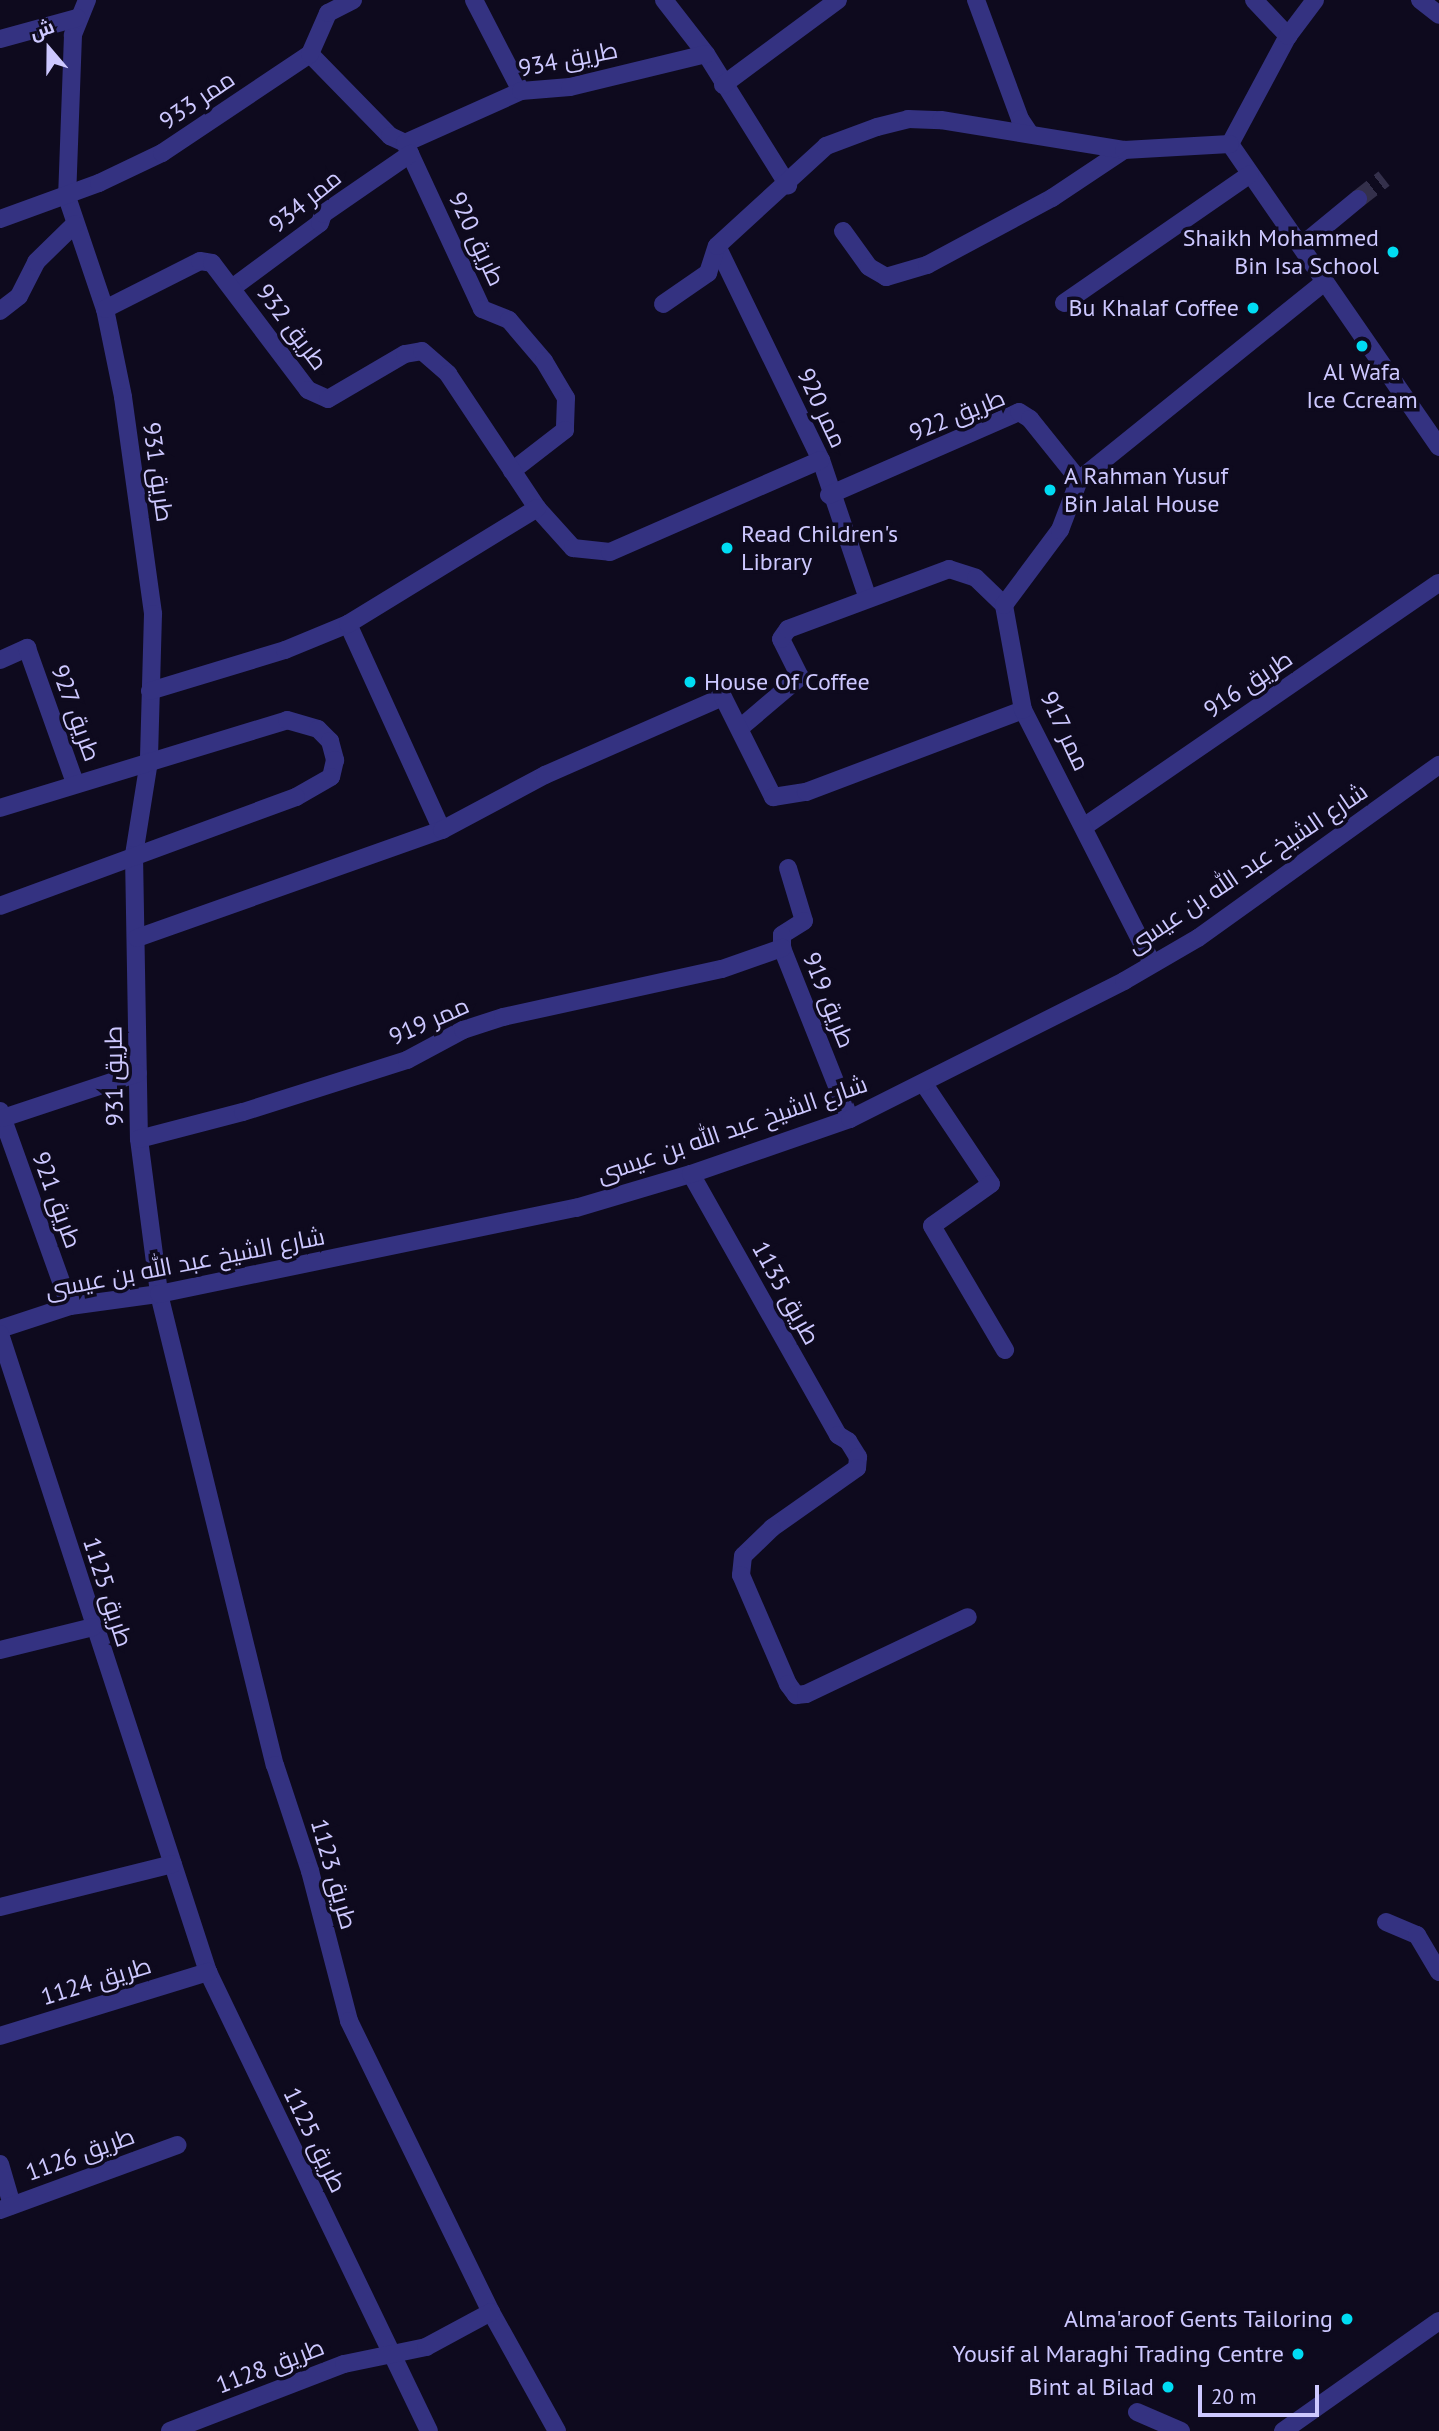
<!DOCTYPE html>
<meta charset="utf-8">
<style>
body{margin:0}
#map{position:relative;width:1439px;height:2431px;overflow:hidden;background:#0e0a1e;font-family:"PT Sans",Cairo,sans-serif}
div>[style]{position:absolute}
.minor-tunnel>*{height:18px;margin-top:-9px;transform-origin:0;background:repeating-linear-gradient(90deg,#34304b 0 18px,transparent 0 27px)}
.minor>*{height:18px;margin:-9px;padding:0 9px;transform-origin:9px;border-radius:9px;background:#343281}
.dots>*{width:19px;height:19px;translate:-50% -50%;box-sizing:border-box;border:4px solid #0e0a1e;border-radius:50%}
span{translate:-50% -50%;white-space:nowrap;text-align:center;line-height:1.15;-webkit-text-stroke:7px #0e0a1e;paint-order:stroke}
.street-label{font-size:24px;color:#cdc8ff}
.poi-label{font-size:24px;color:#cdc8ff}
.right{translate:-100% -50%;text-align:right}
.left{translate:0 -50%;text-align:left}
.north{position:absolute;left:14px;top:14px;width:70px;height:70px;-webkit-text-stroke:5px #0e0a1e;paint-order:stroke;rotate:340deg;font-size:19px;font-weight:700;line-height:28px;text-align:center;color:#cdc8ff}
.north::after{content:'';display:block;margin:auto;width:24px;height:32px;background:#cdc8ff;clip-path:polygon(50% 0,100% 100%,50% 72%,0 100%)}
.scale{position:absolute;left:1198px;top:2385px;width:121px;height:32px;box-sizing:border-box;border:4px solid #cdc8ff;border-top:0;padding-left:9px;font-size:21px;line-height:24px;white-space:nowrap;color:#cdc8ff;-webkit-text-stroke:5px #0e0a1e;paint-order:stroke}
</style>
<div id="map">
<div class="minor-tunnel">
<i style="left:1358px;top:199px;width:33px;rotate:-38deg"></i>
</div>
<div class="minor">
<i style="left:87px;top:0;width:38px;rotate:112deg"></i>
<i style="left:73px;top:35px;width:162px;rotate:92.1deg"></i>
<i style="left:67px;top:197px;width:118px;rotate:71.3deg"></i>
<i style="left:105px;top:309px;width:90px;rotate:78.4deg"></i>
<i style="left:123px;top:397px;width:219px;rotate:82.1deg"></i>
<i style="left:153px;top:614px;width:147px;rotate:91.6deg"></i>
<i style="left:149px;top:761px;width:95px;rotate:99.1deg"></i>
<i style="left:134px;top:855px;width:284px;rotate:89deg"></i>
<i style="left:139px;top:1139px;width:156px;rotate:82.6deg"></i>
<i style="left:159px;top:1294px;width:485px;rotate:76.2deg"></i>
<i style="left:275px;top:1765px;width:112px;rotate:71.7deg"></i>
<i style="left:310px;top:1871px;width:155px;rotate:75.4deg"></i>
<i style="left:349px;top:2021px;width:324px;rotate:64deg"></i>
<i style="left:491px;top:2312px;width:136px;rotate:61deg"></i>
<i style="left:474px;top:0;width:102px;rotate:62.7deg"></i>
<i style="left:664px;top:0;width:68px;rotate:52.1deg"></i>
<i style="left:706px;top:54px;width:155px;rotate:58deg"></i>
<i style="left:976px;top:0;width:127px;rotate:69.7deg"></i>
<i style="left:1020px;top:119px;width:18px;rotate:56deg"></i>
<i style="left:1254px;top:0;width:50px;rotate:46.6deg"></i>
<i style="left:1420px;top:0;width:24px;rotate:38deg"></i>
<i style="left:0;top:39px;width:80px;rotate:-15.3deg"></i>
<i style="left:310px;top:54px;width:115px;rotate:45.7deg"></i>
<i style="left:390px;top:136px;width:17px;rotate:25deg"></i>
<i style="left:405px;top:143px;width:183px;rotate:65.1deg"></i>
<i style="left:482px;top:309px;width:29px;rotate:22deg"></i>
<i style="left:509px;top:320px;width:54px;rotate:49.5deg"></i>
<i style="left:544px;top:361px;width:43px;rotate:59.3deg"></i>
<i style="left:566px;top:398px;width:32px;rotate:92deg"></i>
<i style="left:565px;top:430px;width:67px;rotate:142.3deg"></i>
<i style="left:723px;top:85px;width:143px;rotate:-36.5deg"></i>
<i style="left:405px;top:143px;width:127px;rotate:-24.1deg"></i>
<i style="left:521px;top:91px;width:49px;rotate:-4.7deg"></i>
<i style="left:570px;top:87px;width:140px;rotate:-13.6deg"></i>
<i style="left:1230px;top:144px;width:368px;rotate:55.4deg"></i>
<i style="left:1230px;top:144px;width:123px;rotate:-61.8deg"></i>
<i style="left:1288px;top:36px;width:45px;rotate:-53.1deg"></i>
<i style="left:0;top:219px;width:105px;rotate:-20deg"></i>
<i style="left:99px;top:183px;width:70px;rotate:-25.5deg"></i>
<i style="left:162px;top:153px;width:178px;rotate:-33.8deg"></i>
<i style="left:310px;top:54px;width:45px;rotate:-66.3deg"></i>
<i style="left:328px;top:13px;width:28px;rotate:-27deg"></i>
<i style="left:843px;top:231px;width:44px;rotate:54.2deg"></i>
<i style="left:869px;top:267px;width:20px;rotate:30deg"></i>
<i style="left:886px;top:277px;width:43px;rotate:-16.3deg"></i>
<i style="left:927px;top:265px;width:142px;rotate:-28.2deg"></i>
<i style="left:1052px;top:198px;width:87px;rotate:-33.7deg"></i>
<i style="left:717px;top:246px;width:238px;rotate:64.1deg"></i>
<i style="left:821px;top:460px;width:144px;rotate:71.3deg"></i>
<i style="left:1301px;top:246px;width:74px;rotate:-39.5deg"></i>
<i style="left:232px;top:288px;width:109px;rotate:-36.5deg"></i>
<i style="left:320px;top:223px;width:9px;rotate:-72deg"></i>
<i style="left:323px;top:214px;width:106px;rotate:-34.6deg"></i>
<i style="left:1064px;top:303px;width:226px;rotate:-34.7deg"></i>
<i style="left:663px;top:304px;width:55px;rotate:-34.6deg"></i>
<i style="left:708px;top:273px;width:28px;rotate:-72deg"></i>
<i style="left:717px;top:246px;width:148px;rotate:-42.5deg"></i>
<i style="left:826px;top:146px;width:54px;rotate:-20.4deg"></i>
<i style="left:877px;top:127px;width:32px;rotate:-14deg"></i>
<i style="left:908px;top:119px;width:33px;rotate:2deg"></i>
<i style="left:941px;top:120px;width:185px;rotate:9.3deg"></i>
<i style="left:1124px;top:150px;width:106px;rotate:-3.2deg"></i>
<i style="left:105px;top:309px;width:106px;rotate:-26.8deg"></i>
<i style="left:200px;top:261px;width:12px;rotate:9deg"></i>
<i style="left:212px;top:263px;width:159px;rotate:52.9deg"></i>
<i style="left:308px;top:390px;width:22px;rotate:24deg"></i>
<i style="left:328px;top:399px;width:89px;rotate:-30.3deg"></i>
<i style="left:405px;top:354px;width:17px;rotate:-10deg"></i>
<i style="left:422px;top:351px;width:35px;rotate:41deg"></i>
<i style="left:448px;top:374px;width:161px;rotate:56.4deg"></i>
<i style="left:537px;top:508px;width:54px;rotate:48deg"></i>
<i style="left:573px;top:548px;width:37px;rotate:6deg"></i>
<i style="left:610px;top:552px;width:230px;rotate:-23.6deg"></i>
<i style="left:0;top:311px;width:24px;rotate:-38deg"></i>
<i style="left:19px;top:296px;width:38px;rotate:-63deg"></i>
<i style="left:36px;top:262px;width:54px;rotate:-44.3deg"></i>
<i style="left:829px;top:495px;width:207px;rotate:-23.6deg"></i>
<i style="left:1019px;top:412px;width:13px;rotate:32deg"></i>
<i style="left:1030px;top:419px;width:78px;rotate:51.2deg"></i>
<i style="left:348px;top:624px;width:226px;rotate:65.5deg"></i>
<i style="left:0;top:660px;width:30px;rotate:-24deg"></i>
<i style="left:27px;top:648px;width:143px;rotate:70.4deg"></i>
<i style="left:150px;top:691px;width:141px;rotate:-16.9deg"></i>
<i style="left:285px;top:650px;width:68px;rotate:-22.4deg"></i>
<i style="left:348px;top:624px;width:222px;rotate:-31.5deg"></i>
<i style="left:740px;top:728px;width:79px;rotate:-40.4deg"></i>
<i style="left:800px;top:677px;width:42px;rotate:-116.6deg"></i>
<i style="left:781px;top:639px;width:12px;rotate:-55deg"></i>
<i style="left:788px;top:629px;width:172px;rotate:-20.4deg"></i>
<i style="left:949px;top:569px;width:28px;rotate:18deg"></i>
<i style="left:976px;top:578px;width:39px;rotate:44deg"></i>
<i style="left:0;top:808px;width:300px;rotate:-17deg"></i>
<i style="left:287px;top:720px;width:32px;rotate:16deg"></i>
<i style="left:318px;top:729px;width:17px;rotate:45deg"></i>
<i style="left:330px;top:741px;width:20px;rotate:75deg"></i>
<i style="left:335px;top:760px;width:17px;rotate:103deg"></i>
<i style="left:331px;top:777px;width:40px;rotate:150.3deg"></i>
<i style="left:296px;top:797px;width:315px;rotate:159.8deg"></i>
<i style="left:1085px;top:826px;width:429px;rotate:-34.5deg"></i>
<i style="left:788px;top:868px;width:55px;rotate:73.2deg"></i>
<i style="left:804px;top:921px;width:26px;rotate:148deg"></i>
<i style="left:782px;top:935px;width:13px;rotate:90deg"></i>
<i style="left:782px;top:948px;width:184px;rotate:68.3deg"></i>
<i style="left:137px;top:938px;width:324px;rotate:-19.5deg"></i>
<i style="left:442px;top:830px;width:117px;rotate:-28.1deg"></i>
<i style="left:545px;top:775px;width:194px;rotate:-23.7deg"></i>
<i style="left:723px;top:697px;width:112px;rotate:63.4deg"></i>
<i style="left:773px;top:797px;width:33px;rotate:-9deg"></i>
<i style="left:806px;top:792px;width:232px;rotate:-20.7deg"></i>
<i style="left:1152px;top:963px;width:284px;rotate:-117deg"></i>
<i style="left:1023px;top:710px;width:107px;rotate:-100.3deg"></i>
<i style="left:1004px;top:605px;width:94px;rotate:-53.3deg"></i>
<i style="left:1060px;top:530px;width:53px;rotate:-69.2deg"></i>
<i style="left:1079px;top:480px;width:315px;rotate:-38.9deg"></i>
<i style="left:924px;top:1084px;width:120px;rotate:56.2deg"></i>
<i style="left:991px;top:1184px;width:72px;rotate:144.6deg"></i>
<i style="left:932px;top:1226px;width:144px;rotate:59.5deg"></i>
<i style="left:0;top:1111px;width:207px;rotate:70.3deg"></i>
<i style="left:3px;top:1118px;width:142px;rotate:-18.4deg"></i>
<i style="left:139px;top:1139px;width:107px;rotate:-14.6deg"></i>
<i style="left:243px;top:1112px;width:172px;rotate:-17.6deg"></i>
<i style="left:407px;top:1060px;width:64px;rotate:-28.2deg"></i>
<i style="left:463px;top:1030px;width:42px;rotate:-18deg"></i>
<i style="left:503px;top:1017px;width:224px;rotate:-12.4deg"></i>
<i style="left:722px;top:969px;width:64px;rotate:-19.3deg"></i>
<i style="left:691px;top:1174px;width:300px;rotate:60.6deg"></i>
<i style="left:838px;top:1435px;width:12px;rotate:31deg"></i>
<i style="left:848px;top:1441px;width:19px;rotate:58deg"></i>
<i style="left:858px;top:1457px;width:11px;rotate:95deg"></i>
<i style="left:857px;top:1468px;width:104px;rotate:144.8deg"></i>
<i style="left:772px;top:1528px;width:40px;rotate:136deg"></i>
<i style="left:743px;top:1556px;width:19px;rotate:96deg"></i>
<i style="left:741px;top:1575px;width:119px;rotate:66.7deg"></i>
<i style="left:788px;top:1684px;width:14px;rotate:54deg"></i>
<i style="left:796px;top:1695px;width:10px;rotate:-6deg"></i>
<i style="left:806px;top:1694px;width:179px;rotate:-25.4deg"></i>
<i style="left:0;top:1329px;width:74px;rotate:-18.2deg"></i>
<i style="left:70px;top:1306px;width:90px;rotate:-7.7deg"></i>
<i style="left:159px;top:1294px;width:426px;rotate:-11.7deg"></i>
<i style="left:576px;top:1208px;width:120px;rotate:-16.5deg"></i>
<i style="left:691px;top:1174px;width:168px;rotate:-19.1deg"></i>
<i style="left:850px;top:1119px;width:307px;rotate:-26.7deg"></i>
<i style="left:1124px;top:981px;width:86px;rotate:-30.2deg"></i>
<i style="left:1198px;top:938px;width:297px;rotate:-35.7deg"></i>
<i style="left:0;top:1334px;width:671px;rotate:71.94deg"></i>
<i style="left:208px;top:1972px;width:509px;rotate:64.29deg"></i>
<i style="left:0;top:1650px;width:96px;rotate:-13.9deg"></i>
<i style="left:0;top:1907px;width:178px;rotate:-14deg"></i>
<i style="left:1386px;top:1922px;width:34px;rotate:23deg"></i>
<i style="left:1417px;top:1935px;width:43px;rotate:59.3deg"></i>
<i style="left:0;top:2036px;width:218px;rotate:-17.1deg"></i>
<i style="left:0;top:2164px;width:43px;rotate:73.7deg"></i>
<i style="left:0;top:2210px;width:189px;rotate:-20.1deg"></i>
<i style="left:1137px;top:2412px;width:48px;rotate:23.4deg"></i>
<i style="left:170px;top:2431px;width:186px;rotate:-21.1deg"></i>
<i style="left:344px;top:2364px;width:84px;rotate:-11.7deg"></i>
<i style="left:426px;top:2347px;width:74px;rotate:-28.3deg"></i>
<i style="left:1283px;top:2431px;width:191px;rotate:-35.2deg"></i>
</div>
<div class="dots">
<i style="left:1393px;top:252px;background:#00dcf3"></i>
<i style="left:1253px;top:308px;background:#00dcf3"></i>
<i style="left:1362px;top:346px;background:#00dcf3"></i>
<i style="left:1050px;top:490px;background:#00dcf3"></i>
<i style="left:727px;top:548px;background:#00dcf3"></i>
<i style="left:690px;top:682px;background:#00dcf3"></i>
<i style="left:1347px;top:2319px;background:#00dcf3"></i>
<i style="left:1298px;top:2354px;background:#00dcf3"></i>
<i style="left:1168px;top:2387px;background:#00dcf3"></i>
</div>
<div class="street-label">
<span style="left:568px;top:59px;rotate:-11deg">طريق 934</span>
<span style="left:197px;top:100px;rotate:-34deg">ممر 933</span>
<span style="left:305px;top:201px;rotate:-39deg">ممر 934</span>
<span style="left:477px;top:239px;rotate:65deg">طريق 920</span>
<span style="left:292px;top:327px;rotate:53deg">طريق 932</span>
<span style="left:822px;top:408px;rotate:65deg">ممر 920</span>
<span style="left:957px;top:415px;rotate:-22deg">طريق 922</span>
<span style="left:158px;top:472px;rotate:82deg">طريق 931</span>
<span style="left:1248px;top:684px;rotate:-34deg">طريق 916</span>
<span style="left:76px;top:713px;rotate:70deg">طريق 927</span>
<span style="left:1065px;top:731px;rotate:65deg">ممر 917</span>
<span style="left:1247px;top:868px;rotate:-34deg">شارع الشيخ عبد الله بن عيسى</span>
<span style="left:829px;top:1000px;rotate:68deg">طريق 919</span>
<span style="left:429px;top:1021px;rotate:-24deg">ممر 919</span>
<span style="left:114px;top:1076px;rotate:-91deg">طريق 931</span>
<span style="left:732px;top:1129px;rotate:-19deg">شارع الشيخ عبد الله بن عيسى</span>
<span style="left:57px;top:1200px;rotate:70deg">طريق 921</span>
<span style="left:185px;top:1263px;rotate:-11deg">شارع الشيخ عبد الله بن عيسى</span>
<span style="left:786px;top:1293px;rotate:61deg">طريق 1135</span>
<span style="left:108px;top:1592px;rotate:72deg">طريق 1125</span>
<span style="left:334px;top:1874px;rotate:74deg">طريق 1123</span>
<span style="left:96px;top:1981px;rotate:-17deg">طريق 1124</span>
<span style="left:315px;top:2140px;rotate:64deg">طريق 1125</span>
<span style="left:80px;top:2154px;rotate:-20deg">طريق 1126</span>
<span style="left:270px;top:2366px;rotate:-21deg">طريق 1128</span>
</div>
<div class="poi-label">
<span class="right" style="left:1379px;top:252px">Shaikh Mohammed<br>Bin Isa School</span>
<span class="right" style="left:1239px;top:308px">Bu Khalaf Coffee</span>
<span style="left:1362px;top:386px">Al Wafa<br>Ice Ccream</span>
<span class="left" style="left:1064px;top:490px">A Rahman Yusuf<br>Bin Jalal House</span>
<span class="left" style="left:741px;top:548px">Read Children's<br>Library</span>
<span class="left" style="left:704px;top:682px">House Of Coffee</span>
<span class="right" style="left:1333px;top:2319px">Alma'aroof Gents Tailoring</span>
<span class="right" style="left:1284px;top:2354px">Yousif al Maraghi Trading Centre</span>
<span class="right" style="left:1154px;top:2387px">Bint al Bilad</span>
</div>
<div class="north">ش</div>
<div class="scale">20 m</div>
</div>
